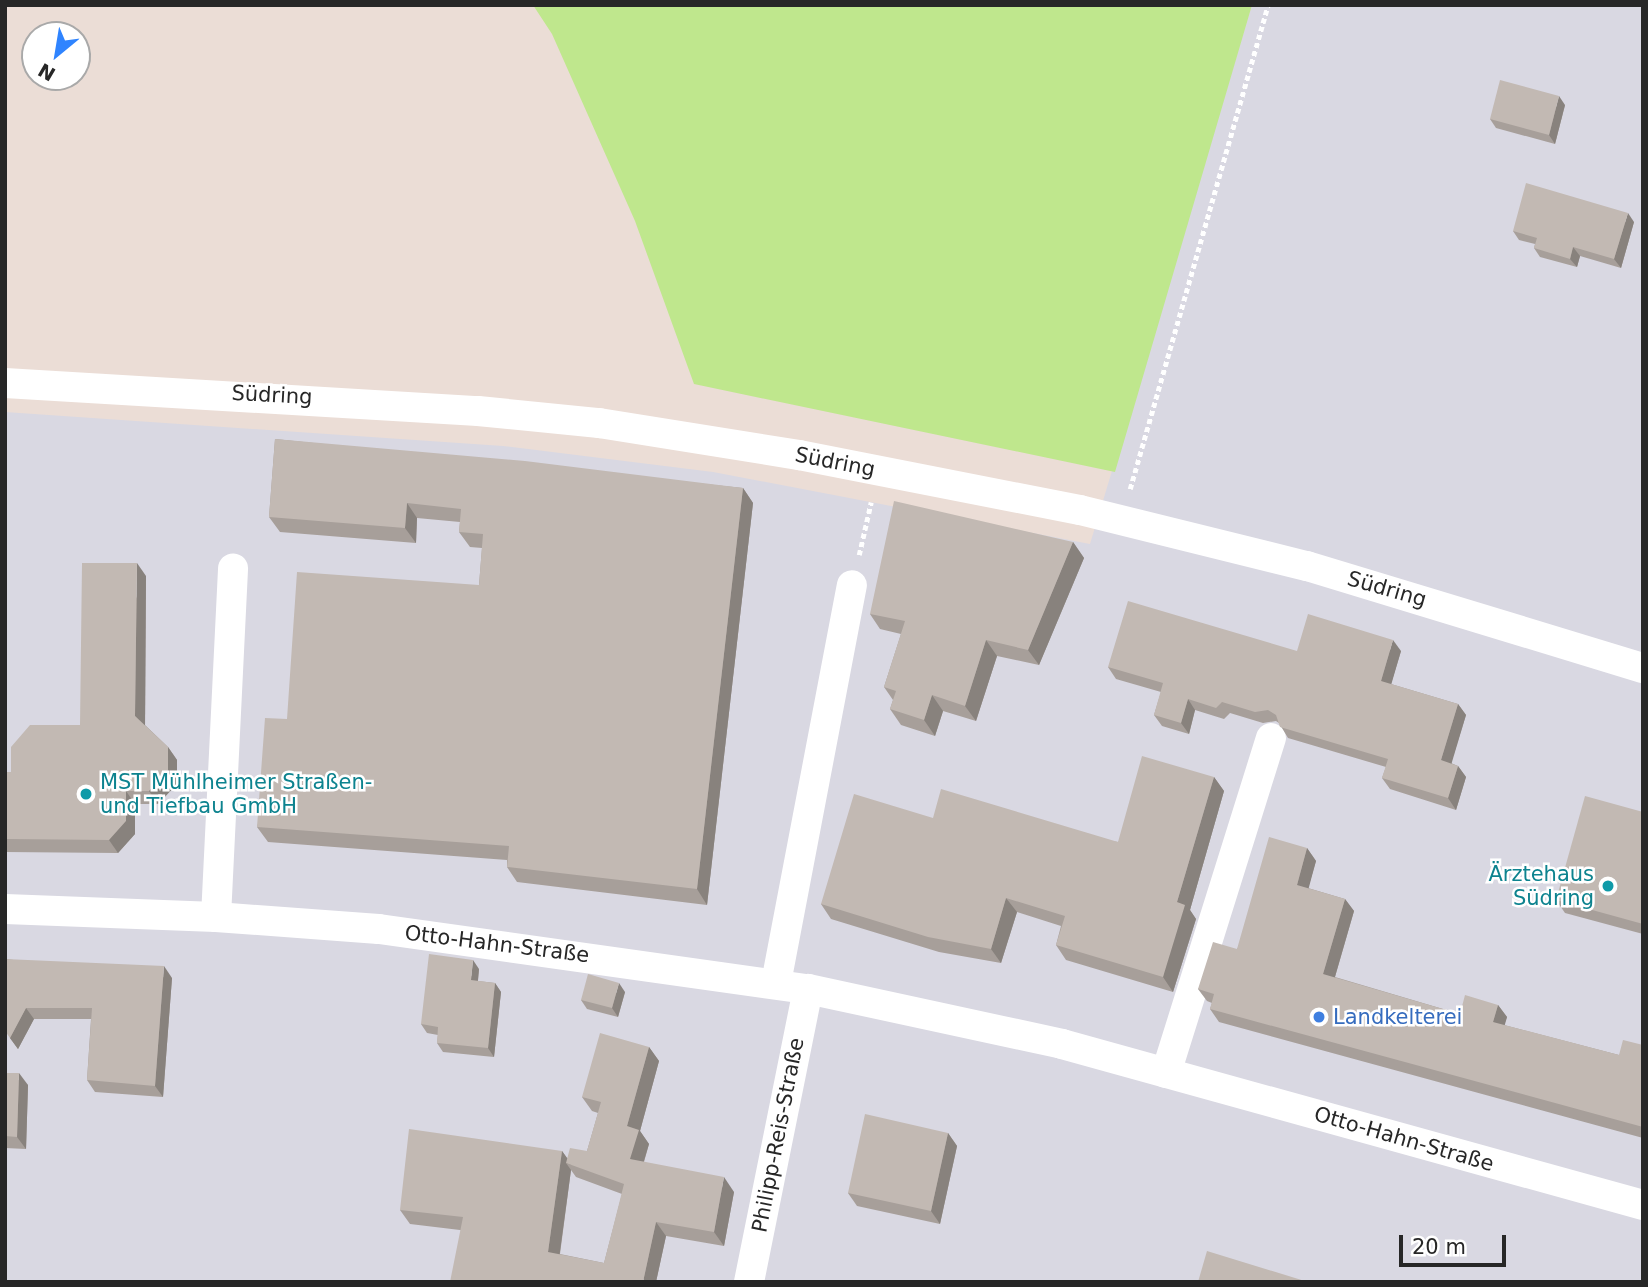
<!DOCTYPE html>
<meta charset="utf-8">
<style>
body{margin:0}
#map{position:relative;width:1648px;height:1287px;overflow:hidden;background:#ebddd6;font-family:"DejaVu Sans",sans-serif}
div>[style]{position:absolute}
.industrial>*{inset:0;background:#d9d8e2}
.green>*{inset:0;background:#bfe78d}
.path>*{height:4.5px;margin-top:-2.25px;transform-origin:0;background:repeating-linear-gradient(90deg,#fff 0 5px,transparent 0 8.5px)}
.street>*{height:30px;margin:-15px;padding:0 15px;transform-origin:15px;border-radius:15px;background:#fff}
.wall>*{inset:0;background:#a79f9a}
.shaded-wall>*{inset:0;background:#88827d}
.building>*{inset:0;background:#c2b9b3}
.dots>*{width:19px;height:19px;translate:-50% -50%;box-sizing:border-box;border:4px solid #fff;border-radius:50%}
span{translate:-50% -50%;white-space:nowrap;text-align:center;line-height:1.15;-webkit-text-stroke:5px #fff;paint-order:stroke}
.street-label{font-size:21px;color:#272727}
.culture-label{font-size:21px;color:#0d838f}
.left{translate:0 -50%;text-align:left}
.right{translate:-100% -50%;text-align:right}
.shop-label{font-size:21px;color:#366cbe}
.frame{position:absolute;inset:0;border:7px solid #272727;pointer-events:none}
.north{position:absolute;left:21px;top:21px;width:70px;height:70px;box-sizing:border-box;background:#fff;border:2px solid #a9a9a9;border-radius:50%;rotate:210deg;font-size:19px;font-weight:700;line-height:28px;text-align:center;color:#272727}
.north::after{content:'';display:block;margin:auto;width:24px;height:32px;background:#2f84ff;clip-path:polygon(50% 0,100% 100%,50% 72%,0 100%)}
.scale{position:absolute;left:1399px;top:1235px;width:107px;height:32px;box-sizing:border-box;border:4px solid #272727;border-top:0;padding-left:9px;font-size:21px;line-height:24px;white-space:nowrap;color:#272727;-webkit-text-stroke:5px #fff;paint-order:stroke}
</style>
<div id="map">
<div class="industrial">
<i style="clip-path:polygon(1252px 5px,1643px 5px,1643px 1282px,5px 1282px,5px 412px,503px 446px,713px 472px,1090px 544px)"></i>
</div>
<div class="green">
<i style="clip-path:polygon(533px 5px,1252px 5px,1115px 472px,694px 384px,635px 221px,552px 34px)"></i>
</div>
<div class="path">
<i style="left:1130px;top:489px;width:503px;rotate:-74.09deg"></i>
<i style="left:859px;top:555px;width:54px;rotate:-77.2deg"></i>
</div>
<div class="street">
<i style="left:5px;top:383px;width:474px;rotate:3.4deg"></i>
<i style="left:478px;top:411px;width:122px;rotate:5.7deg"></i>
<i style="left:599px;top:423px;width:203px;rotate:9.1deg"></i>
<i style="left:799px;top:455px;width:286px;rotate:11.1deg"></i>
<i style="left:1080px;top:510px;width:234px;rotate:13.9deg"></i>
<i style="left:1307px;top:566px;width:351px;rotate:16.9deg"></i>
<i style="left:5px;top:909px;width:211px;rotate:2.2deg"></i>
<i style="left:216px;top:917px;width:163px;rotate:4.2deg"></i>
<i style="left:379px;top:929px;width:433px;rotate:8deg"></i>
<i style="left:808px;top:989px;width:260px;rotate:12.2deg"></i>
<i style="left:1062px;top:1044px;width:603px;rotate:15.49deg"></i>
<i style="left:216px;top:917px;width:349px;rotate:-87.2deg"></i>
<i style="left:776px;top:983px;width:405px;rotate:-79.2deg"></i>
<i style="left:1166px;top:1073px;width:351px;rotate:-72.6deg"></i>
<i style="left:749px;top:1282px;width:299px;rotate:-78.6deg"></i>
</div>
<div class="wall">
<i style="clip-path:polygon(1565px 105px,1555px 144px,1496px 128px,1490px 119px)"></i>
<i style="clip-path:polygon(1634px 222px,1621px 268px,1580px 256px,1577px 267px,1540px 257px,1534px 248px,1535px 244px,1519px 240px,1513px 231px)"></i>
<i style="clip-path:polygon(275px 439px,743px 488px,753px 503px,707px 905px,517px 882px,507px 867px,507px 860px,268px 842px,257px 827px,287px 719px,479px 585px,482px 548px,470px 547px,459px 532px,460px 522px,417px 518px,416px 543px,280px 532px,269px 517px)"></i>
<i style="clip-path:polygon(1073px 542px,1084px 558px,1039px 665px,997px 656px,976px 721px,943px 711px,935px 736px,901px 725px,890px 709px,893px 700px,884px 687px,901px 634px,880px 629px,870px 614px)"></i>
<i style="clip-path:polygon(146px 576px,145px 725px,168px 747px,177px 760px,177px 784px,158px 804px,135px 804px,135px 834px,118px 853px,5px 852px,5px 772px,11px 772px,80px 725px)"></i>
<i style="clip-path:polygon(1297px 651px,1401px 651px,1391px 684px,1458px 704px,1466px 715px,1451px 763px,1458px 766px,1466px 777px,1456px 810px,1390px 789px,1382px 778px,1386px 767px,1288px 738px,1279px 723px,1276px 721px,1263px 723px,1230px 713px,1224px 719px,1195px 710px,1189px 734px,1162px 726px,1154px 715px,1161px 692px,1116px 679px,1108px 667px)"></i>
<i style="clip-path:polygon(1214px 777px,1224px 791px,1190px 910px,1196px 919px,1173px 992px,1066px 960px,1056px 945px,1061px 926px,1017px 912px,1001px 963px,939px 952px,831px 919px,821px 904px,933px 818px,1118px 842px)"></i>
<i style="clip-path:polygon(1643px 812px,1643px 934px,1565px 913px,1556px 900px)"></i>
<i style="clip-path:polygon(1307px 848px,1316px 861px,1308px 888px,1345px 899px,1354px 911px,1335px 977px,1460px 1014px,1498px 1005px,1507px 1017px,1504px 1025px,1619px 1055px,1643px 1045px,1643px 1138px,1219px 1022px,1210px 1009px,1212px 1003px,1207px 1001px,1198px 989px,1237px 949px)"></i>
<i style="clip-path:polygon(5px 959px,172px 978px,163px 1097px,95px 1092px,87px 1080px,91px 1019px,34px 1019px,18px 1049px,10px 1038px)"></i>
<i style="clip-path:polygon(479px 969px,478px 981px,495px 983px,501px 992px,494px 1057px,443px 1052px,437px 1043px,438px 1035px,427px 1033px,421px 1024px)"></i>
<i style="clip-path:polygon(625px 992px,618px 1017px,587px 1009px,581px 1000px)"></i>
<i style="clip-path:polygon(evenodd,649px 1047px,659px 1061px,640px 1131px,649px 1144px,644px 1162px,734px 1192px,724px 1246px,666px 1236px,656px 1282px,460px 1230px,410px 1224px,400px 1210px,562px 1151px,567px 1158px,587px 1151px,598px 1113px,592px 1111px,582px 1097px,649px 1047px,571px 1170px,576px 1177px,622px 1194px,604px 1263px,560px 1254px,571px 1170px)"></i>
<i style="clip-path:polygon(5px 1073px,28px 1085px,26px 1149px,5px 1148px)"></i>
<i style="clip-path:polygon(948px 1133px,957px 1146px,940px 1224px,857px 1206px,848px 1193px)"></i>
</div>
<div class="shaded-wall">
<i style="clip-path:polygon(1559px 96px,1565px 105px,1555px 144px,1549px 135px)"></i>
<i style="clip-path:polygon(1628px 213px,1634px 222px,1621px 268px,1614px 259px)"></i>
<i style="clip-path:polygon(1573px 247px,1580px 256px,1577px 267px,1570px 259px)"></i>
<i style="clip-path:polygon(743px 488px,753px 503px,707px 905px,697px 889px)"></i>
<i style="clip-path:polygon(407px 503px,417px 518px,416px 543px,405px 528px)"></i>
<i style="clip-path:polygon(1073px 542px,1084px 558px,1039px 665px,1028px 650px)"></i>
<i style="clip-path:polygon(137px 563px,146px 576px,145px 729px,135px 716px)"></i>
<i style="clip-path:polygon(986px 640px,997px 656px,976px 721px,965px 706px)"></i>
<i style="clip-path:polygon(1393px 640px,1401px 651px,1389px 692px,1381px 681px)"></i>
<i style="clip-path:polygon(932px 695px,943px 711px,935px 736px,924px 720px)"></i>
<i style="clip-path:polygon(1188px 699px,1195px 710px,1189px 734px,1181px 723px)"></i>
<i style="clip-path:polygon(1458px 704px,1466px 715px,1449px 772px,1441px 760px)"></i>
<i style="clip-path:polygon(168px 747px,177px 760px,177px 784px,158px 804px,149px 791px)"></i>
<i style="clip-path:polygon(1458px 766px,1466px 777px,1456px 810px,1448px 798px)"></i>
<i style="clip-path:polygon(1214px 777px,1224px 791px,1190px 910px,1196px 919px,1173px 992px,1163px 977px,1177px 902px)"></i>
<i style="clip-path:polygon(126px 791px,135px 804px,135px 834px,118px 853px,109px 840px)"></i>
<i style="clip-path:polygon(1307px 848px,1316px 861px,1306px 898px,1297px 885px)"></i>
<i style="clip-path:polygon(1006px 898px,1017px 912px,1001px 963px,991px 949px)"></i>
<i style="clip-path:polygon(1345px 899px,1354px 911px,1332px 987px,1323px 974px)"></i>
<i style="clip-path:polygon(473px 960px,479px 969px,477px 989px,471px 980px)"></i>
<i style="clip-path:polygon(164px 966px,172px 978px,163px 1097px,155px 1086px)"></i>
<i style="clip-path:polygon(495px 983px,501px 992px,494px 1057px,488px 1048px)"></i>
<i style="clip-path:polygon(619px 983px,625px 992px,618px 1017px,612px 1008px)"></i>
<i style="clip-path:polygon(1498px 1005px,1507px 1017px,1502px 1035px,1493px 1022px)"></i>
<i style="clip-path:polygon(26px 1008px,34px 1019px,18px 1049px,10px 1038px)"></i>
<i style="clip-path:polygon(649px 1047px,659px 1061px,640px 1131px,649px 1144px,640px 1174px,630px 1159px,627px 1126px)"></i>
<i style="clip-path:polygon(19px 1073px,28px 1085px,26px 1149px,17px 1137px)"></i>
<i style="clip-path:polygon(948px 1133px,957px 1146px,940px 1224px,931px 1211px)"></i>
<i style="clip-path:polygon(562px 1151px,572px 1165px,566px 1163px,571px 1170px,558px 1266px,548px 1252px)"></i>
<i style="clip-path:polygon(724px 1177px,734px 1192px,724px 1246px,714px 1232px)"></i>
<i style="clip-path:polygon(656px 1222px,666px 1236px,656px 1282px,643px 1282px)"></i>
</div>
<div class="building">
<i style="clip-path:polygon(1500px 80px,1559px 96px,1549px 135px,1490px 119px)"></i>
<i style="clip-path:polygon(1526px 183px,1628px 213px,1614px 259px,1573px 247px,1570px 259px,1534px 248px,1537px 238px,1513px 231px)"></i>
<i style="clip-path:polygon(275px 439px,525px 461px,743px 488px,697px 889px,507px 867px,509px 846px,257px 827px,265px 718px,287px 719px,297px 572px,479px 585px,483px 534px,459px 532px,461px 509px,407px 503px,405px 528px,269px 517px)"></i>
<i style="clip-path:polygon(894px 501px,1073px 542px,1028px 650px,986px 640px,965px 706px,932px 695px,924px 720px,890px 709px,896px 691px,884px 687px,905px 621px,870px 614px)"></i>
<i style="clip-path:polygon(82px 563px,137px 563px,135px 716px,168px 747px,168px 771px,149px 791px,126px 791px,126px 821px,109px 840px,5px 839px,5px 772px,11px 772px,11px 747px,30px 725px,80px 725px)"></i>
<i style="clip-path:polygon(1128px 601px,1297px 651px,1308px 614px,1393px 640px,1381px 681px,1458px 704px,1441px 760px,1458px 766px,1448px 798px,1382px 778px,1388px 759px,1280px 727px,1276px 715px,1268px 710px,1255px 712px,1222px 702px,1216px 708px,1188px 699px,1181px 723px,1154px 715px,1163px 683px,1108px 667px)"></i>
<i style="clip-path:polygon(1142px 756px,1214px 777px,1177px 902px,1185px 905px,1163px 977px,1056px 945px,1065px 916px,1006px 898px,991px 949px,928px 937px,821px 904px,854px 794px,933px 818px,941px 789px,1118px 842px)"></i>
<i style="clip-path:polygon(1585px 796px,1643px 812px,1643px 924px,1556px 900px)"></i>
<i style="clip-path:polygon(1269px 837px,1307px 848px,1297px 885px,1345px 899px,1323px 974px,1460px 1014px,1465px 995px,1498px 1005px,1493px 1022px,1619px 1055px,1623px 1040px,1643px 1045px,1643px 1127px,1210px 1009px,1214px 994px,1198px 989px,1213px 942px,1237px 949px)"></i>
<i style="clip-path:polygon(429px 954px,473px 960px,471px 980px,495px 983px,488px 1048px,437px 1043px,438px 1027px,421px 1024px)"></i>
<i style="clip-path:polygon(5px 959px,164px 966px,155px 1086px,87px 1080px,92px 1008px,26px 1008px,10px 1038px,5px 1031px)"></i>
<i style="clip-path:polygon(588px 974px,619px 983px,612px 1008px,581px 1000px)"></i>
<i style="clip-path:polygon(600px 1033px,649px 1047px,627px 1126px,639px 1130px,630px 1159px,724px 1177px,714px 1232px,656px 1222px,643px 1282px,450px 1282px,463px 1217px,400px 1210px,409px 1129px,562px 1151px,548px 1252px,604px 1263px,624px 1184px,566px 1163px,570px 1148px,587px 1151px,601px 1102px,582px 1097px)"></i>
<i style="clip-path:polygon(5px 1073px,19px 1073px,17px 1137px,5px 1136px)"></i>
<i style="clip-path:polygon(865px 1114px,948px 1133px,931px 1211px,848px 1193px)"></i>
<i style="clip-path:polygon(1207px 1251px,1308px 1282px,1198px 1282px)"></i>
</div>
<div class="dots">
<i style="left:86px;top:794px;background:#0f9aa8"></i>
<i style="left:1608px;top:886px;background:#0f9aa8"></i>
<i style="left:1319px;top:1017px;background:#3f7fe0"></i>
</div>
<div class="street-label">
<span style="left:272px;top:395px;rotate:3deg">Südring</span>
<span style="left:835px;top:462px;rotate:11deg">Südring</span>
<span style="left:1387px;top:589px;rotate:16deg">Südring</span>
<span style="left:497px;top:944px;rotate:7deg">Otto-Hahn-Straße</span>
<span style="left:778px;top:1135px;rotate:-79deg">Philipp-Reis-Straße</span>
<span style="left:1404px;top:1139px;rotate:16deg">Otto-Hahn-Straße</span>
</div>
<div class="culture-label">
<span class="left" style="left:100px;top:794px">MST Mühlheimer Straßen-<br>und Tiefbau GmbH</span>
<span class="right" style="left:1594px;top:886px">Ärztehaus<br>Südring</span>
</div>
<div class="shop-label">
<span class="left" style="left:1333px;top:1017px">Landkelterei</span>
</div>
<div class="frame"></div>
<div class="north">N</div>
<div class="scale">20 m</div>
</div>
